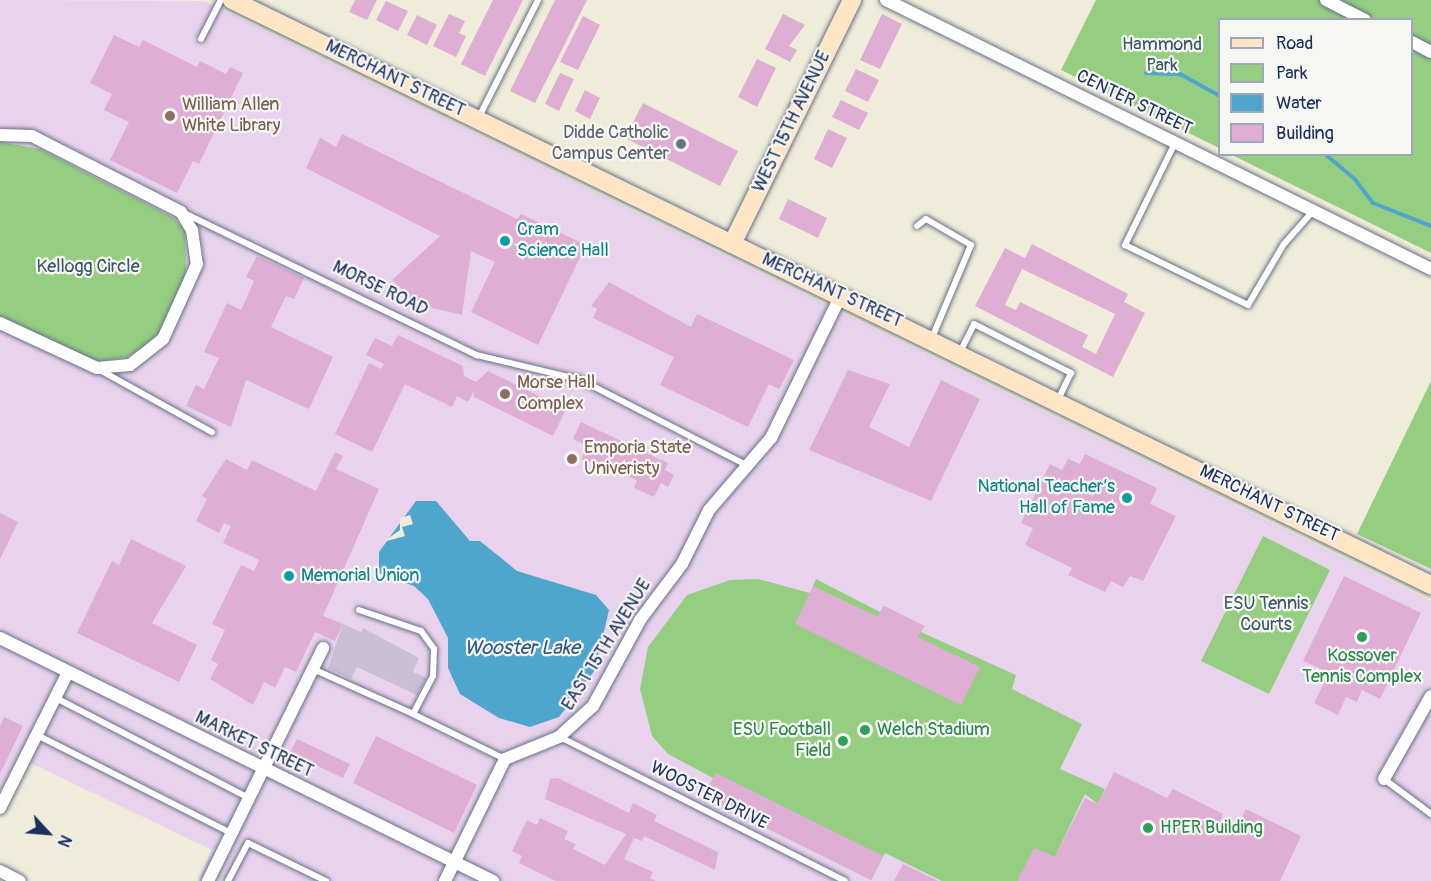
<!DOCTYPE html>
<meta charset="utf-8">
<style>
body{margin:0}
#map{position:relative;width:1431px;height:881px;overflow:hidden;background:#efecd9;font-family:Pangolin,sans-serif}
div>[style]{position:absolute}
.built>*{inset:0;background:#e9d2ed}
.industrial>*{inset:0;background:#c9bfd7}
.green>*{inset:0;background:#96ce81}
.water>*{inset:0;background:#4fa6cc}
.pier>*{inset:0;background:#efecd9}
.stream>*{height:4px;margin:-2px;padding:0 2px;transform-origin:2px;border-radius:2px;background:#4fa6cc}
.building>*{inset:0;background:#dfaed4}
.roads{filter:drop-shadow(0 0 2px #657189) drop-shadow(0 0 2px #657189)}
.lane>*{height:6px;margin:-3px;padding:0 3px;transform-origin:3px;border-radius:3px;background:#fff}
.street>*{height:12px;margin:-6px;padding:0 6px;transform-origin:6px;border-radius:6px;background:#fff}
.secondary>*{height:18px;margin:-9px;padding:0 9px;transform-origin:9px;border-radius:9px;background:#fde5c5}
.dots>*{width:16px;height:16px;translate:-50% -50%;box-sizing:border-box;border:3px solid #f6f6f2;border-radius:50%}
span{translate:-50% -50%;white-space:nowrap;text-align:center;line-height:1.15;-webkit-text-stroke:4.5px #f6f6f2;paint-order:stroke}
.park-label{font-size:18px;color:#3a5767}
.street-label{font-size:18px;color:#1b2f5e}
.education-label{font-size:18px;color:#785e54}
.left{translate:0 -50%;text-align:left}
.worship-label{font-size:18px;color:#5b616d}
.right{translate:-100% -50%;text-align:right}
.culture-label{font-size:18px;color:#0d838f}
.leisure-label{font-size:18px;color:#27864d}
.water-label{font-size:20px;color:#2d5984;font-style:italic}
.legend{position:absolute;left:1218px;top:18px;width:195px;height:138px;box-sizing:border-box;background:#f6f6f2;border:2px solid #9ea6b7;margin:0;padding:8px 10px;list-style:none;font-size:18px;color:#1b2f5e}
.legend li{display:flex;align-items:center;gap:12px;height:30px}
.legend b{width:30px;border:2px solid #9ea6b7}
.north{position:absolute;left:18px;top:803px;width:60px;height:60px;-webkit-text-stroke:4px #f6f6f2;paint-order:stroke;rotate:116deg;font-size:16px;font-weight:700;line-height:24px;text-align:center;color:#1b2f5e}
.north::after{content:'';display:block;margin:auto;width:21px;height:27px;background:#1b2f5e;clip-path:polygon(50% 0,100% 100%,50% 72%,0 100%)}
</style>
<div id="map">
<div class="built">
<i style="clip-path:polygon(0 0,204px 1px,1431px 601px,1431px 881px,198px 881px,212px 850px,18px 757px,0 791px)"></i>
</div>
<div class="industrial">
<i style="clip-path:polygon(343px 624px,361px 632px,363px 628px,419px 658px,413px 672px,426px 678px,417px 695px,357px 667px,351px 679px,328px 668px)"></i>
</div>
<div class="green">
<i style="clip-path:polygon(1096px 0,1431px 0,1431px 253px,1232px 155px,1412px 154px,1412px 20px,1220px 20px,1219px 148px,1061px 70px)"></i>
<i style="clip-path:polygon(0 142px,40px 149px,174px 218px,185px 231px,186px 273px,159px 332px,145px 346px,127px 357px,96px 362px,0 316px)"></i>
<i style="clip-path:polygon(1431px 381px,1431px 569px,1357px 534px)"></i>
<i style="clip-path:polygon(1263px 536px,1330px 570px,1269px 694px,1201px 661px)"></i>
<i style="clip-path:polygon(758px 579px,810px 593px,816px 579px,880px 612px,884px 606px,924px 626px,921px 632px,1016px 675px,1012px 689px,1082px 724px,1060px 769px,1105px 789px,1098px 804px,1085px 794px,1055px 857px,1017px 881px,942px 881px,885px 853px,871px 880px,704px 797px,713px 778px,668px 754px,652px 736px,640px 689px,648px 647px,687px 595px,730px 580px)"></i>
</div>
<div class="water">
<i style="clip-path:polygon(416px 501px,436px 501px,470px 541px,480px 541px,517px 571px,596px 595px,609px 610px,595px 670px,559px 717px,530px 727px,499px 718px,460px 694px,448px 668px,448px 638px,428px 599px,414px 586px,379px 573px,379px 552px)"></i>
</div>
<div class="pier">
<i style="clip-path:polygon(410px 515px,413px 524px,402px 527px,405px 536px,383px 542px,400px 530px,400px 518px)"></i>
</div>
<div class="stream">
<i style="left:1146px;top:73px;width:34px;rotate:2deg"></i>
<i style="left:1180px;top:74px;width:46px;rotate:28.8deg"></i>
<i style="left:1325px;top:154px;width:38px;rotate:40deg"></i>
<i style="left:1354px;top:178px;width:31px;rotate:53deg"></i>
<i style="left:1373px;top:203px;width:62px;rotate:21.6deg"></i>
</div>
<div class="building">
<i style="clip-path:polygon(355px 0,377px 0,367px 20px,349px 12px)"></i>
<i style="clip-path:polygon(493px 0,523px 0,485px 76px,461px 64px)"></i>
<i style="clip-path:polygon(555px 0,587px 0,535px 103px,510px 91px)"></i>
<i style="clip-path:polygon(386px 1px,408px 11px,398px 31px,376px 20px)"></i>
<i style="clip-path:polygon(449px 14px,465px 21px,459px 33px,466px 36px,456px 57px,433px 46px)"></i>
<i style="clip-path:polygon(783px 14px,805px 25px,789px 46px,797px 50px,790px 62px,765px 49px)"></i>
<i style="clip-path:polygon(882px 14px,902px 24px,880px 69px,860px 60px)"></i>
<i style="clip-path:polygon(417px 15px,437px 25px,427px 45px,407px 35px)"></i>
<i style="clip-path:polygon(583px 16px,600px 25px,578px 70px,560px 62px)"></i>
<i style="clip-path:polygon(114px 35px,139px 47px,143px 40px,197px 67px,200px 61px,226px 74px,230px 67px,243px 73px,199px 164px,193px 161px,177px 193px,110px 160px,129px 122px,104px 110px,112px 94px,90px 83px)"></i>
<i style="clip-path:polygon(757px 59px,776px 68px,757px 107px,738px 97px)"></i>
<i style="clip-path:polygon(856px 69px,879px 80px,868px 102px,845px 91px)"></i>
<i style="clip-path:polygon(560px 73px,574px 79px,559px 111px,545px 104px)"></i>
<i style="clip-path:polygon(585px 90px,600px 98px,590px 119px,575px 111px)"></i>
<i style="clip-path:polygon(841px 100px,868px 113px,859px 130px,832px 117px)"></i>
<i style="clip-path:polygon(643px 103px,738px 151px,720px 186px,625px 138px)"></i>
<i style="clip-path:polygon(828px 129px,847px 138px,832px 168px,814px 159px)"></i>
<i style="clip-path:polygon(342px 134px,517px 219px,521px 214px,586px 245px,538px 345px,471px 312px,495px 262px,471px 251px,462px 315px,417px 304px,392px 280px,440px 236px,306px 168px,320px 138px,336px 147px)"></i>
<i style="clip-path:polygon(788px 199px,827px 218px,818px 238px,779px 219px)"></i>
<i style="clip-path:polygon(evenodd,1032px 244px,1128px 294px,1124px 302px,1145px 313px,1113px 377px,975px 306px,1005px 248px,1025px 258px,1032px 244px,1022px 269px,1115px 314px,1096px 354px,1082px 347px,1088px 335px,1020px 302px,1016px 310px,1005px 305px,1022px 269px)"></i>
<i style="clip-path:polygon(257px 256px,304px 278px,294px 299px,286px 296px,271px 327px,333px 357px,309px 409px,246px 380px,231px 427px,186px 406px,196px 385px,204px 389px,219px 358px,204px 352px,227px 303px,241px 310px,254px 281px,246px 277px)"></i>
<i style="clip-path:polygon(609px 282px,691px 327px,697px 314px,794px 360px,779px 389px,769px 384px,748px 427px,660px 385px,674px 357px,593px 318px,597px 309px,591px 306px)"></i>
<i style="clip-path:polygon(398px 335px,463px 366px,464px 376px,476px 382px,488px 371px,566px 409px,553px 436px,474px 397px,474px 391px,468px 402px,457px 396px,452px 407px,405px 384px,372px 452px,335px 434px,369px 363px,381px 369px,384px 364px,366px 355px,375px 338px,392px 346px)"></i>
<i style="clip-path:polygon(848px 370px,890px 384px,869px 427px,909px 447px,941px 380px,980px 399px,931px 501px,809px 450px)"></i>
<i style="clip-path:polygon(581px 422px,668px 463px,665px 470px,674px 475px,668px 487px,661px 483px,654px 497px,634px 488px,637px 480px,581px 459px,588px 446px,573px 439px)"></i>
<i style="clip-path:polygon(335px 452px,343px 456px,336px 469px,379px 489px,323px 616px,343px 624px,335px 641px,315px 632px,296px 672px,285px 667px,275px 688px,264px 682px,253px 705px,210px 679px,218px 664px,211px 660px,225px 630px,212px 624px,241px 565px,254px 571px,259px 560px,223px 543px,231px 526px,224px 523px,219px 533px,196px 521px,207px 499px,202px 496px,226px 459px,247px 470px,252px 460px,316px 491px)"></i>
<i style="clip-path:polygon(1085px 454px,1157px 488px,1150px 504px,1176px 516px,1143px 581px,1130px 576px,1123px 587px,1111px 581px,1105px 592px,1068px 575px,1072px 568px,1025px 545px,1033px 528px,1021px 523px,1050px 464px,1062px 470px,1068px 459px,1080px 464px)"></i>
<i style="clip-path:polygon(0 513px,18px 522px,0 559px)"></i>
<i style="clip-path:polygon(131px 539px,186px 566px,152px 623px,197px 645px,179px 682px,77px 633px,112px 561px,119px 565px)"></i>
<i style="clip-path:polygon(1344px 576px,1421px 613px,1380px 699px,1362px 690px,1357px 702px,1346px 697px,1338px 715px,1314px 703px,1324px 683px,1318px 680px,1323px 670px,1303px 661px)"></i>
<i style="clip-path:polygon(813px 586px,878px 617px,884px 606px,924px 626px,918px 637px,980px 667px,961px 705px,795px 624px)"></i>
<i style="clip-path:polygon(4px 717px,23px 726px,0 774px,0 726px)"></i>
<i style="clip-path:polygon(376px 736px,477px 785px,454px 833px,353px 783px)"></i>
<i style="clip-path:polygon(297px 739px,350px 764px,343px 778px,290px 753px)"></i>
<i style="clip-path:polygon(1114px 772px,1167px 798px,1173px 789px,1223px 814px,1219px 825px,1235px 832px,1246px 809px,1301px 836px,1280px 881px,1017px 881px,1034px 848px,1055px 857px,1085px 798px,1098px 804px)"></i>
<i style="clip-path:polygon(716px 773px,883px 856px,871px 880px,704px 797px)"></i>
<i style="clip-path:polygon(558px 778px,629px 813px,633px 803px,657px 815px,654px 821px,718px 852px,715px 870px,644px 836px,642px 841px,634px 838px,624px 859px,653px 872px,650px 878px,656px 881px,556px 881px,519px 863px,522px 856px,512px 851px,527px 820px,537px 825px,540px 818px,568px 831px,564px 839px,576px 844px,573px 849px,605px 865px,626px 834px,545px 799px,550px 779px)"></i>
<i style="clip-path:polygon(903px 864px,938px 881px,894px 881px)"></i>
</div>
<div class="roads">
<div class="lane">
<i style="left:201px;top:39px;width:44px;rotate:-62.9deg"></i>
<i style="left:479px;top:117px;width:131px;rotate:-63.2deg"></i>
<i style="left:1175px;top:143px;width:114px;rotate:116.1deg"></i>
<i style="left:1125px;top:245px;width:137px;rotate:26deg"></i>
<i style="left:1248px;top:305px;width:71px;rotate:-59.5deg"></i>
<i style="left:1284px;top:244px;width:44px;rotate:-48.7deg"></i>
<i style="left:184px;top:213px;width:326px;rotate:25.9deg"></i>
<i style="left:477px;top:355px;width:107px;rotate:13.5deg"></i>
<i style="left:581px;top:380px;width:188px;rotate:27.2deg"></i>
<i style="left:917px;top:226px;width:11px;rotate:-38deg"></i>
<i style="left:926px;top:219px;width:52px;rotate:30deg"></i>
<i style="left:971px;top:245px;width:101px;rotate:112.8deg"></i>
<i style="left:960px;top:352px;width:31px;rotate:-63deg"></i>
<i style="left:974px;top:324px;width:109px;rotate:26.8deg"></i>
<i style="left:1071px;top:373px;width:30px;rotate:116deg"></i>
<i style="left:100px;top:370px;width:128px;rotate:29deg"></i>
<i style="left:359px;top:610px;width:65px;rotate:18.7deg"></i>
<i style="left:421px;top:631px;width:22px;rotate:54deg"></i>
<i style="left:434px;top:649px;width:27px;rotate:92deg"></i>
<i style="left:433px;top:676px;width:43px;rotate:117.8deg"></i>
<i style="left:413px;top:714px;width:102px;rotate:26.1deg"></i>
<i style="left:313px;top:669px;width:110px;rotate:24.2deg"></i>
<i style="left:56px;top:698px;width:217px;rotate:27.4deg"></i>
<i style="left:37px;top:735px;width:217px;rotate:26.8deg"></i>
<i style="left:560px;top:737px;width:319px;rotate:26.8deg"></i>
<i style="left:1384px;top:779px;width:59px;rotate:36.7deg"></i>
<i style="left:228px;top:881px;width:43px;rotate:-62.2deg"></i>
<i style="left:248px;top:843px;width:87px;rotate:26deg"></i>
</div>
<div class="street">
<i style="left:886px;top:0;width:608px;rotate:26.27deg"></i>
<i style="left:1326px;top:0;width:44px;rotate:27.1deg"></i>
<i style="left:1412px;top:42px;width:21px;rotate:28deg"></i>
<i style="left:0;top:135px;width:32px;rotate:2deg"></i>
<i style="left:32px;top:136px;width:167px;rotate:27deg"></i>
<i style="left:181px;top:212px;width:21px;rotate:59deg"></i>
<i style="left:192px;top:230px;width:34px;rotate:82deg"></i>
<i style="left:197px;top:264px;width:82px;rotate:114.4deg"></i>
<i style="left:163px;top:339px;width:42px;rotate:141.8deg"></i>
<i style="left:130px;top:365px;width:33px;rotate:175deg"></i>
<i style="left:97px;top:368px;width:107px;rotate:-155.1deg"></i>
<i style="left:0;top:638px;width:550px;rotate:26.24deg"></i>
<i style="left:1384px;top:779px;width:95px;rotate:-60.5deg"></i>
<i style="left:0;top:808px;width:152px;rotate:-63.4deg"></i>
<i style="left:0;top:871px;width:22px;rotate:27deg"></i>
<i style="left:208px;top:881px;width:260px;rotate:-63.7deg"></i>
<i style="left:445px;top:881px;width:136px;rotate:-63.8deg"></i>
<i style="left:505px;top:759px;width:58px;rotate:-22.2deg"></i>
<i style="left:559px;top:737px;width:46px;rotate:-42.4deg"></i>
<i style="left:593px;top:706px;width:98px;rotate:-61.3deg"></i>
<i style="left:640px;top:620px;width:70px;rotate:-53.1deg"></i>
<i style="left:682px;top:564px;width:60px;rotate:-63.4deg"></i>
<i style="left:709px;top:510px;width:95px;rotate:-49.3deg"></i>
<i style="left:771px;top:438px;width:157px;rotate:-63.9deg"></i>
</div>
<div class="secondary">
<i style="left:232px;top:0;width:1334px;rotate:26.01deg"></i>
<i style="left:732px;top:244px;width:272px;rotate:-63.8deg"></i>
</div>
</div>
<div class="dots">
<i style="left:170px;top:116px;background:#8d6e63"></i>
<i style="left:681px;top:144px;background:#6b7280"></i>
<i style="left:505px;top:241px;background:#0f9aa8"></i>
<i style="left:505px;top:394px;background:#8d6e63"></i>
<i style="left:572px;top:459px;background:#8d6e63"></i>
<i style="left:1127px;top:498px;background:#0f9aa8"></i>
<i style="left:289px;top:576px;background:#0f9aa8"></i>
<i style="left:1362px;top:637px;background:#2e9e5b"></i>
<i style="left:865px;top:730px;background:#2e9e5b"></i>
<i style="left:843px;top:741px;background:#2e9e5b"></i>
<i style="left:1148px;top:828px;background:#2e9e5b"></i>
</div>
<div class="park-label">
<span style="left:1162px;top:56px">Hammond<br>Park</span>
<span style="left:88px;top:267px">Kellogg Circle</span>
<span style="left:1266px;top:615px">ESU Tennis<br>Courts</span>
</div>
<div class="street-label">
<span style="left:395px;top:79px;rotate:26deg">MERCHANT STREET</span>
<span style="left:1134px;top:103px;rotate:26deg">CENTER STREET</span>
<span style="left:792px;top:122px;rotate:-64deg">WEST 15TH AVENUE</span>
<span style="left:380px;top:289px;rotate:26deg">MORSE ROAD</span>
<span style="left:832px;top:291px;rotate:25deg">MERCHANT STREET</span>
<span style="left:1269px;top:504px;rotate:26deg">MERCHANT STREET</span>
<span style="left:607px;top:645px;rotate:-58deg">EAST 15TH AVENUE</span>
<span style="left:254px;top:745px;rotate:26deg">MARKET STREET</span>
<span style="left:709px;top:796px;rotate:27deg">WOOSTER DRIVE</span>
</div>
<div class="education-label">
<span class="left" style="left:182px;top:116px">William Allen<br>White Library</span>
<span class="left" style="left:517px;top:394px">Morse Hall<br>Complex</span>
<span class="left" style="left:584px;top:459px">Emporia State<br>Univeristy</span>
</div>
<div class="worship-label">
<span class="right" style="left:669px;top:144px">Didde Catholic<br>Campus Center</span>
</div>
<div class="culture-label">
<span class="left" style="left:517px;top:241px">Cram<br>Science Hall</span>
<span class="right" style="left:1115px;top:498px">National Teacher’s<br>Hall of Fame</span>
<span class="left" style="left:301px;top:576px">Memorial Union</span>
</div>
<div class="leisure-label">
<span style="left:1362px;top:667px">Kossover<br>Tennis Complex</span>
<span class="left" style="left:877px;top:730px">Welch Stadium</span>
<span class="right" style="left:831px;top:741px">ESU Football<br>Field</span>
<span class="left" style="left:1160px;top:828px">HPER Building</span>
</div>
<div class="water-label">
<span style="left:522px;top:647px">Wooster Lake</span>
</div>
<ul class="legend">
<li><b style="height:8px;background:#fde5c5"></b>Road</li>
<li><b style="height:16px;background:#96ce81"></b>Park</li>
<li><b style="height:16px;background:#4fa6cc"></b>Water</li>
<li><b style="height:16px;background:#dfaed4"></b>Building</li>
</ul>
<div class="north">N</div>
</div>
